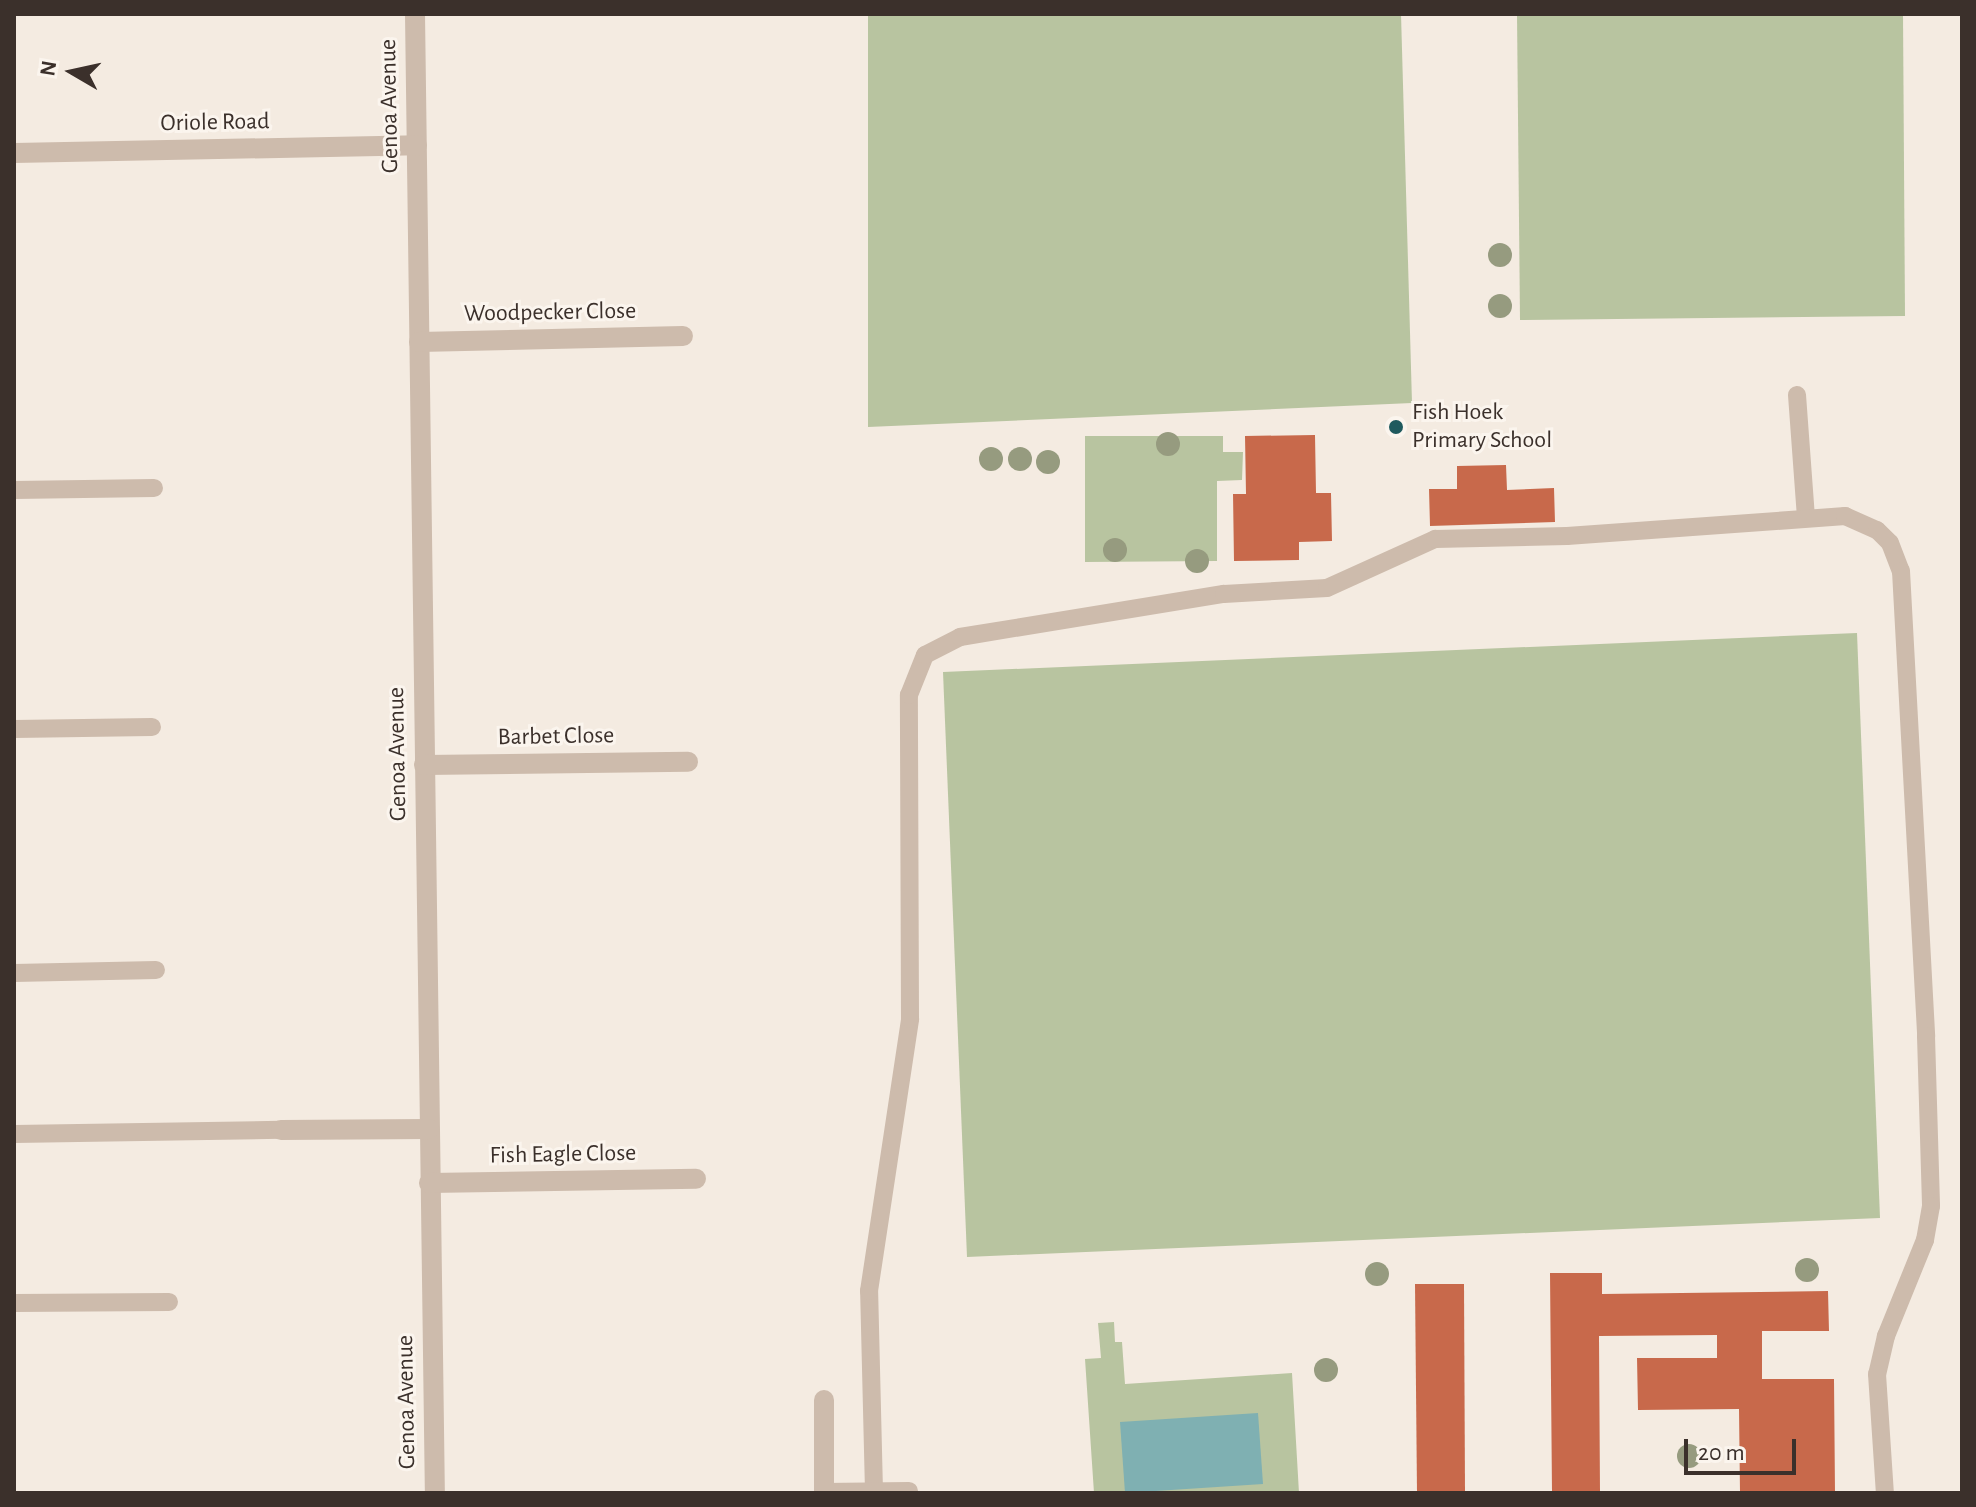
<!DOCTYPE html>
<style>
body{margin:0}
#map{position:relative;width:1976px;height:1507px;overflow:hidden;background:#f4ebe1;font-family:"Alegreya Sans",sans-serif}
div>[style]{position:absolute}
.green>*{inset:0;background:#b8c4a0}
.water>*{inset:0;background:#7fb0b2}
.building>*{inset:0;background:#c8694b}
.service>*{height:18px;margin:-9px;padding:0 9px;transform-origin:9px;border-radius:9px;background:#cdbbac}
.minor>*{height:20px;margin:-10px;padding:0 10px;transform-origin:10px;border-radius:10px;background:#cdbbac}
.trees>*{width:24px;height:24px;margin:-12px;border-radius:50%;background:#969b7f}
.dots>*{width:22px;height:22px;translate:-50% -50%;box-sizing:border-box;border:4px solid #fbf5ee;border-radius:50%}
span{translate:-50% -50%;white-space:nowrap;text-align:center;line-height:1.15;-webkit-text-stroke:6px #fbf5ee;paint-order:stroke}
.street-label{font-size:24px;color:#3b302b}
.poi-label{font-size:24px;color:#3b302b}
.left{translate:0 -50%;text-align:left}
.frame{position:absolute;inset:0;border:16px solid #3b302b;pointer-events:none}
.north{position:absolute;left:32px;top:32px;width:80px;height:80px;-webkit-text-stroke:6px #fbf5ee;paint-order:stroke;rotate:279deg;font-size:22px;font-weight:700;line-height:32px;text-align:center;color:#3b302b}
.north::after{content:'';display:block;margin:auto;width:28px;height:36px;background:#3b302b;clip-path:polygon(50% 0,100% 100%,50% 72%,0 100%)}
.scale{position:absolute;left:1684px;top:1439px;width:112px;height:36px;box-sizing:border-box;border:4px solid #3b302b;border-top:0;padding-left:10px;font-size:24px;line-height:28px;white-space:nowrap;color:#3b302b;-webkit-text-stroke:6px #fbf5ee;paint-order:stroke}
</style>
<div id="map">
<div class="green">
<i style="clip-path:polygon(868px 14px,1401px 14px,1412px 403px,868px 427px)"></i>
<i style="clip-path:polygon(1517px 14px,1903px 14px,1905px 316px,1520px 320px)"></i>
<i style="clip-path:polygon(1085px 436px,1223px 436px,1223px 452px,1243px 452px,1242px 480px,1217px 481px,1217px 561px,1085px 562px)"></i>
<i style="clip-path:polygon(1857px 633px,1880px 1218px,967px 1257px,943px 672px)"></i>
<i style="clip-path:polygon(1114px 1322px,1115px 1342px,1122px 1342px,1125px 1384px,1292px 1373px,1299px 1493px,1094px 1493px,1085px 1359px,1101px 1358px,1098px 1323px)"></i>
</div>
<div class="water">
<i style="clip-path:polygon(1258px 1413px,1263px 1484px,1125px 1493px,1120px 1422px)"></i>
</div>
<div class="building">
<i style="clip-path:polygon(1315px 435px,1316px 493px,1331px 493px,1332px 541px,1299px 542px,1299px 560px,1234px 561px,1233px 494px,1246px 494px,1245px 436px)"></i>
<i style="clip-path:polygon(1506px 465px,1507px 490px,1554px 488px,1555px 522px,1430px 526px,1429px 489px,1457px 489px,1457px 466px)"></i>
<i style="clip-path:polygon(1550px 1273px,1602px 1273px,1602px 1294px,1828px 1291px,1829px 1331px,1762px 1331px,1762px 1379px,1834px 1379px,1835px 1493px,1740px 1493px,1739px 1409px,1638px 1410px,1637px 1358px,1717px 1358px,1717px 1335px,1599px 1336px,1600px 1493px,1552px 1493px)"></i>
<i style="clip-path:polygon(1415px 1284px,1464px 1284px,1465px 1493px,1417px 1493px)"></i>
</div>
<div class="service">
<i style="left:1797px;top:395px;width:123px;rotate:85.8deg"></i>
<i style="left:14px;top:490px;width:140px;rotate:-0.8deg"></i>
<i style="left:14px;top:729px;width:138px;rotate:-0.8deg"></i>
<i style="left:14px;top:973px;width:142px;rotate:-1.2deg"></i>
<i style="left:14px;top:1134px;width:267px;rotate:-0.9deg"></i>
<i style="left:14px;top:1303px;width:155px;rotate:-0.4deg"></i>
<i style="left:874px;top:1491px;width:200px;rotate:-91.4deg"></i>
<i style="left:869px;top:1291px;width:275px;rotate:-81.4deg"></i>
<i style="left:910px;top:1019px;width:324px;rotate:-90.2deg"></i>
<i style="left:909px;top:695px;width:43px;rotate:-68.2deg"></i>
<i style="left:925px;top:655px;width:39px;rotate:-27deg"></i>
<i style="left:960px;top:637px;width:267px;rotate:-9.3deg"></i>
<i style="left:1224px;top:594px;width:103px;rotate:-3.3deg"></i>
<i style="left:1327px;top:588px;width:119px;rotate:-24.4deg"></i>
<i style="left:1435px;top:539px;width:132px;rotate:-1.3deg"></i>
<i style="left:1567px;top:536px;width:279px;rotate:-4.1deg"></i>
<i style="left:1845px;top:516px;width:35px;rotate:24deg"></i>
<i style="left:1877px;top:530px;width:18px;rotate:45deg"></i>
<i style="left:1890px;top:543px;width:30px;rotate:69deg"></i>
<i style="left:1901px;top:571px;width:466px;rotate:86.9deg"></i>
<i style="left:1926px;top:1036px;width:170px;rotate:88.3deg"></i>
<i style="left:1931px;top:1206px;width:35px;rotate:100deg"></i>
<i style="left:1925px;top:1240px;width:104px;rotate:112.1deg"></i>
<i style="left:1886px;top:1336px;width:39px;rotate:103deg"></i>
<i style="left:1877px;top:1374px;width:119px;rotate:86.2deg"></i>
<i style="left:824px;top:1492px;width:85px;rotate:-0.7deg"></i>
</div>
<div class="minor">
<i style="left:415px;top:14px;width:1479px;rotate:89.23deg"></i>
<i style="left:14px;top:153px;width:403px;rotate:-1.1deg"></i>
<i style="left:419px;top:342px;width:264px;rotate:-1.3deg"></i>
<i style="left:424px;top:765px;width:264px;rotate:-0.7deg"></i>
<i style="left:281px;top:1130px;width:148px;rotate:-0.4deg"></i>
<i style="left:429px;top:1183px;width:267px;rotate:-0.9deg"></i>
<i style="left:824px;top:1400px;width:93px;rotate:90deg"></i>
</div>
<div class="trees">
<i style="left:1500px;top:255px"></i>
<i style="left:1500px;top:306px"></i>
<i style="left:1168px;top:444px"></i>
<i style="left:991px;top:459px"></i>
<i style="left:1020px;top:459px"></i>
<i style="left:1048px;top:462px"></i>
<i style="left:1115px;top:550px"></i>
<i style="left:1197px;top:561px"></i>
<i style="left:1807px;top:1270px"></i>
<i style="left:1377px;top:1274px"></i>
<i style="left:1326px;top:1370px"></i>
<i style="left:1689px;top:1456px"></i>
</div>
<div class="dots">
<i style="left:1396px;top:427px;background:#1f5a5e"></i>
</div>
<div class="street-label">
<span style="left:390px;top:106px;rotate:-91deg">Genoa Avenue</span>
<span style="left:215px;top:123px;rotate:-1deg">Oriole Road</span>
<span style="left:550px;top:313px;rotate:-1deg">Woodpecker Close</span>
<span style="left:556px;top:737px;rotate:-1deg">Barbet Close</span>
<span style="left:398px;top:754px;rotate:-91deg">Genoa Avenue</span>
<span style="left:563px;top:1155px;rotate:-1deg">Fish Eagle Close</span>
<span style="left:407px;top:1402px;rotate:-91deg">Genoa Avenue</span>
</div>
<div class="poi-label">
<span class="left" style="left:1412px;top:427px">Fish Hoek<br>Primary School</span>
</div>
<div class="frame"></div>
<div class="north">N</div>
<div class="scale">20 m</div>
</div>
